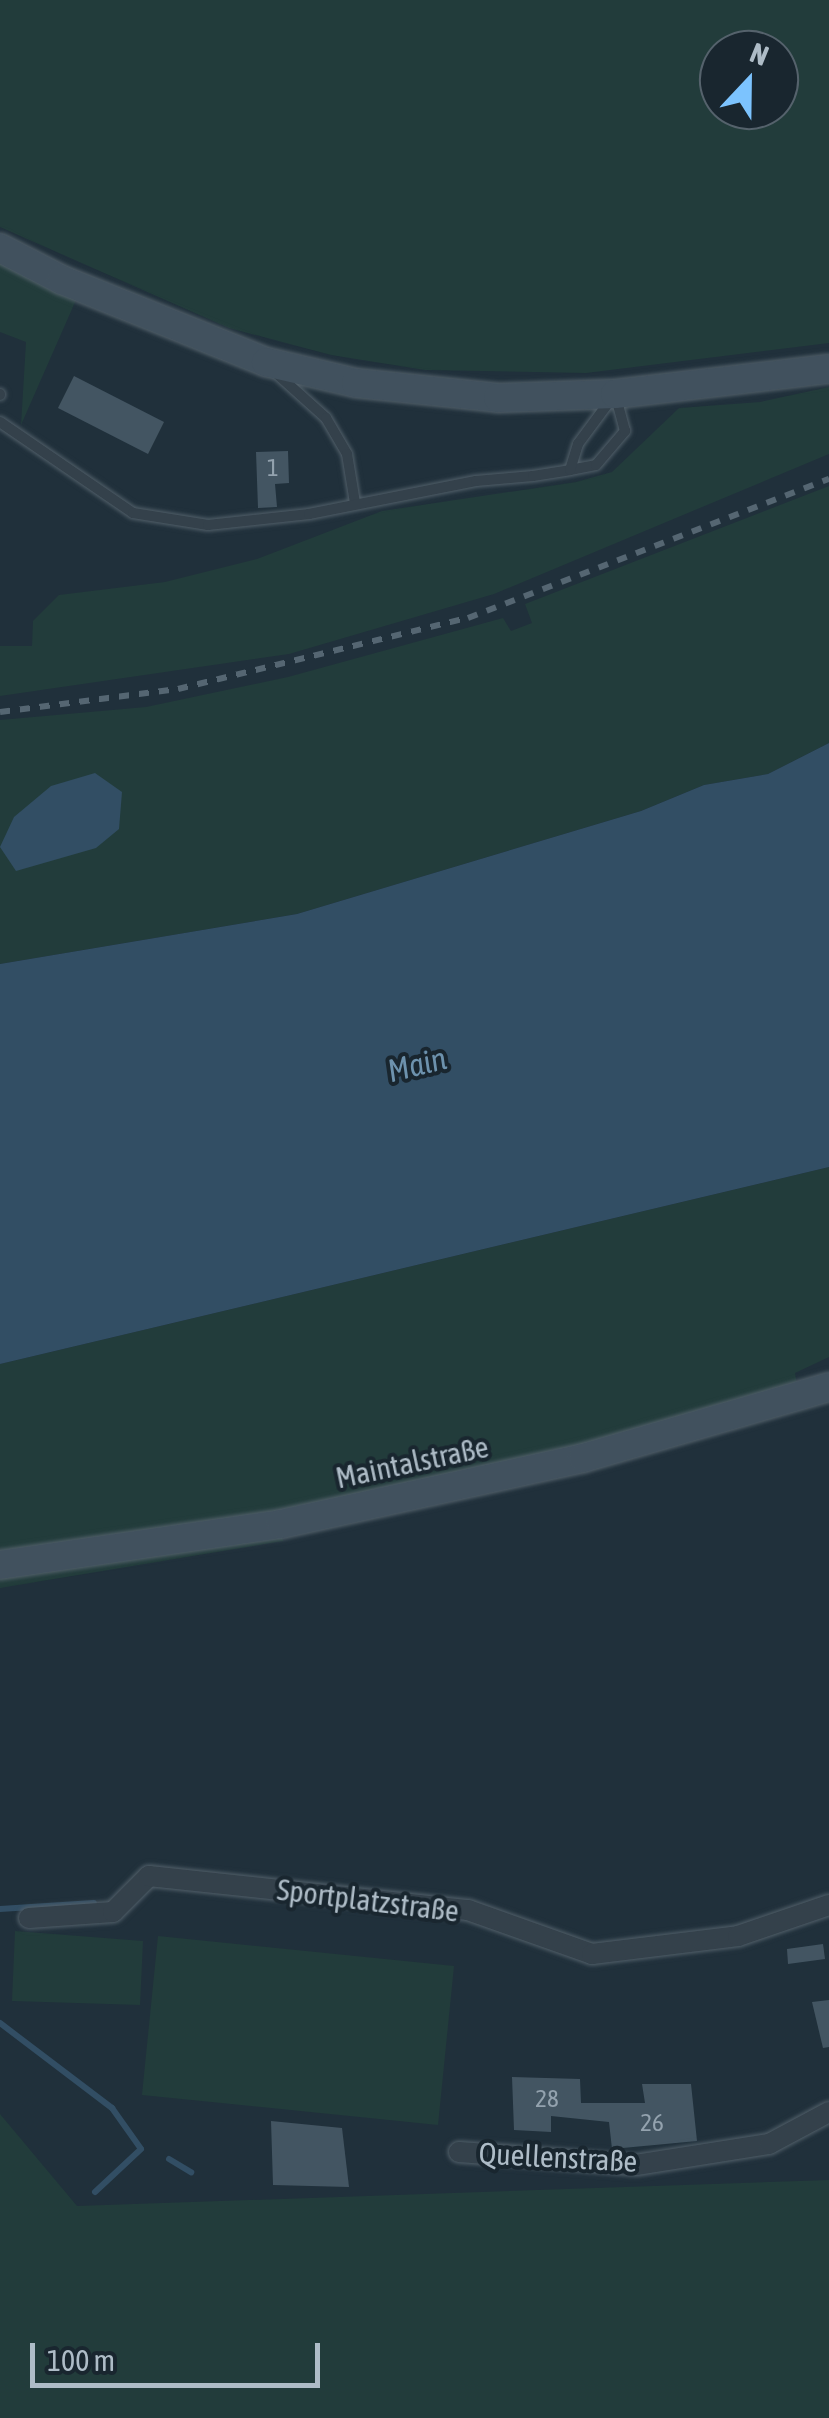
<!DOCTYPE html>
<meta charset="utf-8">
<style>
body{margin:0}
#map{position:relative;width:829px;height:2418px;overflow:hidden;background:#20303b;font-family:"Asap Condensed",sans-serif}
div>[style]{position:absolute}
.green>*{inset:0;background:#223c3b}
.water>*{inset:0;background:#324e64}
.stream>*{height:6px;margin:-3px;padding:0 3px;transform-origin:3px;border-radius:3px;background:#324e64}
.building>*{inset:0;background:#435562}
.roads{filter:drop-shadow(0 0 2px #515f69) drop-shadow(0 0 2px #515f69)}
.lane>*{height:10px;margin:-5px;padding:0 5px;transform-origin:5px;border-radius:5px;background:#34414b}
.street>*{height:20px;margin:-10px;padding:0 10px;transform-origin:10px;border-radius:10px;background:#34414b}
.secondary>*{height:28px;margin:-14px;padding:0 14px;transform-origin:14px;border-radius:14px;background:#41515e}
.rail>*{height:6px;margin-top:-3px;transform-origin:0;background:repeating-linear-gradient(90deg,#556672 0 10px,transparent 0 20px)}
span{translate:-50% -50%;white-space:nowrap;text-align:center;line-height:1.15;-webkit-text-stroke:8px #19262f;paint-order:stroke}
.number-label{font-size:25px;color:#93a2ae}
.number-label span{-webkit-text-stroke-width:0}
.street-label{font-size:30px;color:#aebcc7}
.water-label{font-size:32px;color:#6d92ad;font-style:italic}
.north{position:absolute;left:699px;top:30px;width:100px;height:100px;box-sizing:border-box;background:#19262f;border:2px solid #55626c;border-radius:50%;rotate:22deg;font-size:28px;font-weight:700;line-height:40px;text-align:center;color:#aebcc7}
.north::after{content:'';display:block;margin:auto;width:35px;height:45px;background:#7cc3fe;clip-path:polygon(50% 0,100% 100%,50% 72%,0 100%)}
.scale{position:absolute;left:30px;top:2343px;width:290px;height:45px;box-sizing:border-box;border:5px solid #aebcc7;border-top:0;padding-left:12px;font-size:30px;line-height:35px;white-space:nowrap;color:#aebcc7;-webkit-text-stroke:8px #19262f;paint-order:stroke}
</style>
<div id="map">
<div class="green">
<i style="clip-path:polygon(evenodd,0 0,829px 0,829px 343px,586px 373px,425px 370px,331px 355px,229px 328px,0 227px,0 0,779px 50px,779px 110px,719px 110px,719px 50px,779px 50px)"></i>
<i style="clip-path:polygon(0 261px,76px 300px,21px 425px,26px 342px,0 332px)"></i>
<i style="clip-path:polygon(829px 387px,829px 454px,494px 594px,289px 654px,0 696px,0 646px,32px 646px,33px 621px,59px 595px,165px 582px,257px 559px,382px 511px,576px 482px,612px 472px,679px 408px,760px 402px)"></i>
<i style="clip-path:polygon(829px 486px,829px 743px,768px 774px,704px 785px,641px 811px,297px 914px,0 964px,0 720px,146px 707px,288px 677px,503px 618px,511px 631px,532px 623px,525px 604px)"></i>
<i style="clip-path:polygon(829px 1167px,829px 1357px,795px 1373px,799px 1395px,281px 1525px,283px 1541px,0 1588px,0 1364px)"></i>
<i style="clip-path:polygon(15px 1931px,143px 1941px,140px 2005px,12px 2001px)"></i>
<i style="clip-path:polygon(158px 1936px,454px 1966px,438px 2125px,142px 2095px)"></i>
<i style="clip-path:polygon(0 2114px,77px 2206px,829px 2180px,829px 2418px,0 2418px)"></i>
</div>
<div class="water">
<i style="clip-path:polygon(829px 743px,829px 1167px,0 1364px,0 964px,297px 914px,641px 811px,704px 785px,768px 774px)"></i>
<i style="clip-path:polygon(95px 773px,122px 792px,119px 829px,96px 848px,16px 871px,0 847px,14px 817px,51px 786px)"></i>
</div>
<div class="stream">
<i style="left:0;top:1909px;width:94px;rotate:-3.7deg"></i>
<i style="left:0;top:2023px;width:141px;rotate:37.2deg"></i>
<i style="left:112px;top:2108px;width:50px;rotate:54.7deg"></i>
<i style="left:141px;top:2149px;width:63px;rotate:136.9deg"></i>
<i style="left:169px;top:2159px;width:26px;rotate:31deg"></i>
</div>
<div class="building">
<i style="clip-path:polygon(74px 376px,164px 422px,148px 454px,58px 408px)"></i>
<i style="clip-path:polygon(288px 451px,289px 483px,275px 484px,277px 507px,258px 508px,256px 452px)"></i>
<i style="clip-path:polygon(823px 1944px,825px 1959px,788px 1964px,787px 1949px)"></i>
<i style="clip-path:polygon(829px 2000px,829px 2047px,823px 2048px,812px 2002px)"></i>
<i style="clip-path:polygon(512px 2077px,580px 2079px,581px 2103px,645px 2103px,642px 2084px,691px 2084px,697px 2141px,612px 2149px,609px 2122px,551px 2116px,551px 2132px,514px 2130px)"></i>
<i style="clip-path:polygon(271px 2121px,342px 2128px,349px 2187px,273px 2185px)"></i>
</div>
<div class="roads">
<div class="lane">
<i style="left:276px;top:373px;width:67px;rotate:42deg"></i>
<i style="left:326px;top:418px;width:42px;rotate:59.7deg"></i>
<i style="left:347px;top:454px;width:50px;rotate:80.7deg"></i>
<i style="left:0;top:394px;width:1px;rotate:90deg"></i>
<i style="left:0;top:422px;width:161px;rotate:34.4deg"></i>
<i style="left:133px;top:513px;width:76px;rotate:9.1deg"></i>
<i style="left:208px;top:525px;width:102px;rotate:-6.2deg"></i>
<i style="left:309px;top:514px;width:170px;rotate:-11.2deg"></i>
<i style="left:476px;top:481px;width:57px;rotate:-5deg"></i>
<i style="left:533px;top:476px;width:37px;rotate:-9deg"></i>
<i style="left:570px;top:470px;width:26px;rotate:-11deg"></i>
<i style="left:596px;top:465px;width:45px;rotate:-49.5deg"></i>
<i style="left:625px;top:431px;width:38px;rotate:-105deg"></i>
<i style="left:615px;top:394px;width:62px;rotate:126.5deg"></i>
<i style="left:578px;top:444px;width:27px;rotate:107deg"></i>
</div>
<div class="street">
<i style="left:29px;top:1918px;width:84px;rotate:-4.1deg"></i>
<i style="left:113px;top:1912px;width:51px;rotate:-45deg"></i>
<i style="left:149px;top:1876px;width:321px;rotate:6.1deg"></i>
<i style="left:468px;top:1910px;width:132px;rotate:19.5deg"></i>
<i style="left:592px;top:1954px;width:147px;rotate:-7deg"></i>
<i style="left:738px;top:1936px;width:96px;rotate:-18.8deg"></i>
<i style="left:459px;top:2152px;width:177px;rotate:4.2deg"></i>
<i style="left:636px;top:2165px;width:135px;rotate:-9deg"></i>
<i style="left:769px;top:2144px;width:68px;rotate:-28.1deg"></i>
</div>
<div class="secondary">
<i style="left:0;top:248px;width:70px;rotate:27.3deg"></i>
<i style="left:62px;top:280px;width:220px;rotate:21.9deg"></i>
<i style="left:266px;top:362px;width:92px;rotate:13.1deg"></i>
<i style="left:356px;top:383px;width:143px;rotate:6deg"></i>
<i style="left:498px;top:398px;width:117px;rotate:-2deg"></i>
<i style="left:615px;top:394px;width:215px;rotate:-6.7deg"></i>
<i style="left:0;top:1565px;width:284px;rotate:-8.3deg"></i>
<i style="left:281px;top:1524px;width:309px;rotate:-12.3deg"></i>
<i style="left:583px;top:1458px;width:256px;rotate:-16.1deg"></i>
</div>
</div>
<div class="rail">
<i style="left:0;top:712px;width:179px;rotate:-7.4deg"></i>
<i style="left:178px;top:689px;width:299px;rotate:-13.8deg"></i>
<i style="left:468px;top:618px;width:387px;rotate:-21.1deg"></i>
</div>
<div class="number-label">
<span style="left:273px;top:467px">1</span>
<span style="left:547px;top:2098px">28</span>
<span style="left:652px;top:2122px">26</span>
</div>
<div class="street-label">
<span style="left:412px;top:1462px;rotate:-12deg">Maintalstraße</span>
<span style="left:368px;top:1900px;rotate:7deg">Sportplatzstraße</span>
<span style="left:558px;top:2157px;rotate:3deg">Quellenstraße</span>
</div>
<div class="water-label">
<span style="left:417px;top:1065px;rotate:-14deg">Main</span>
</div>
<div class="north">N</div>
<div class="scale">100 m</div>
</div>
